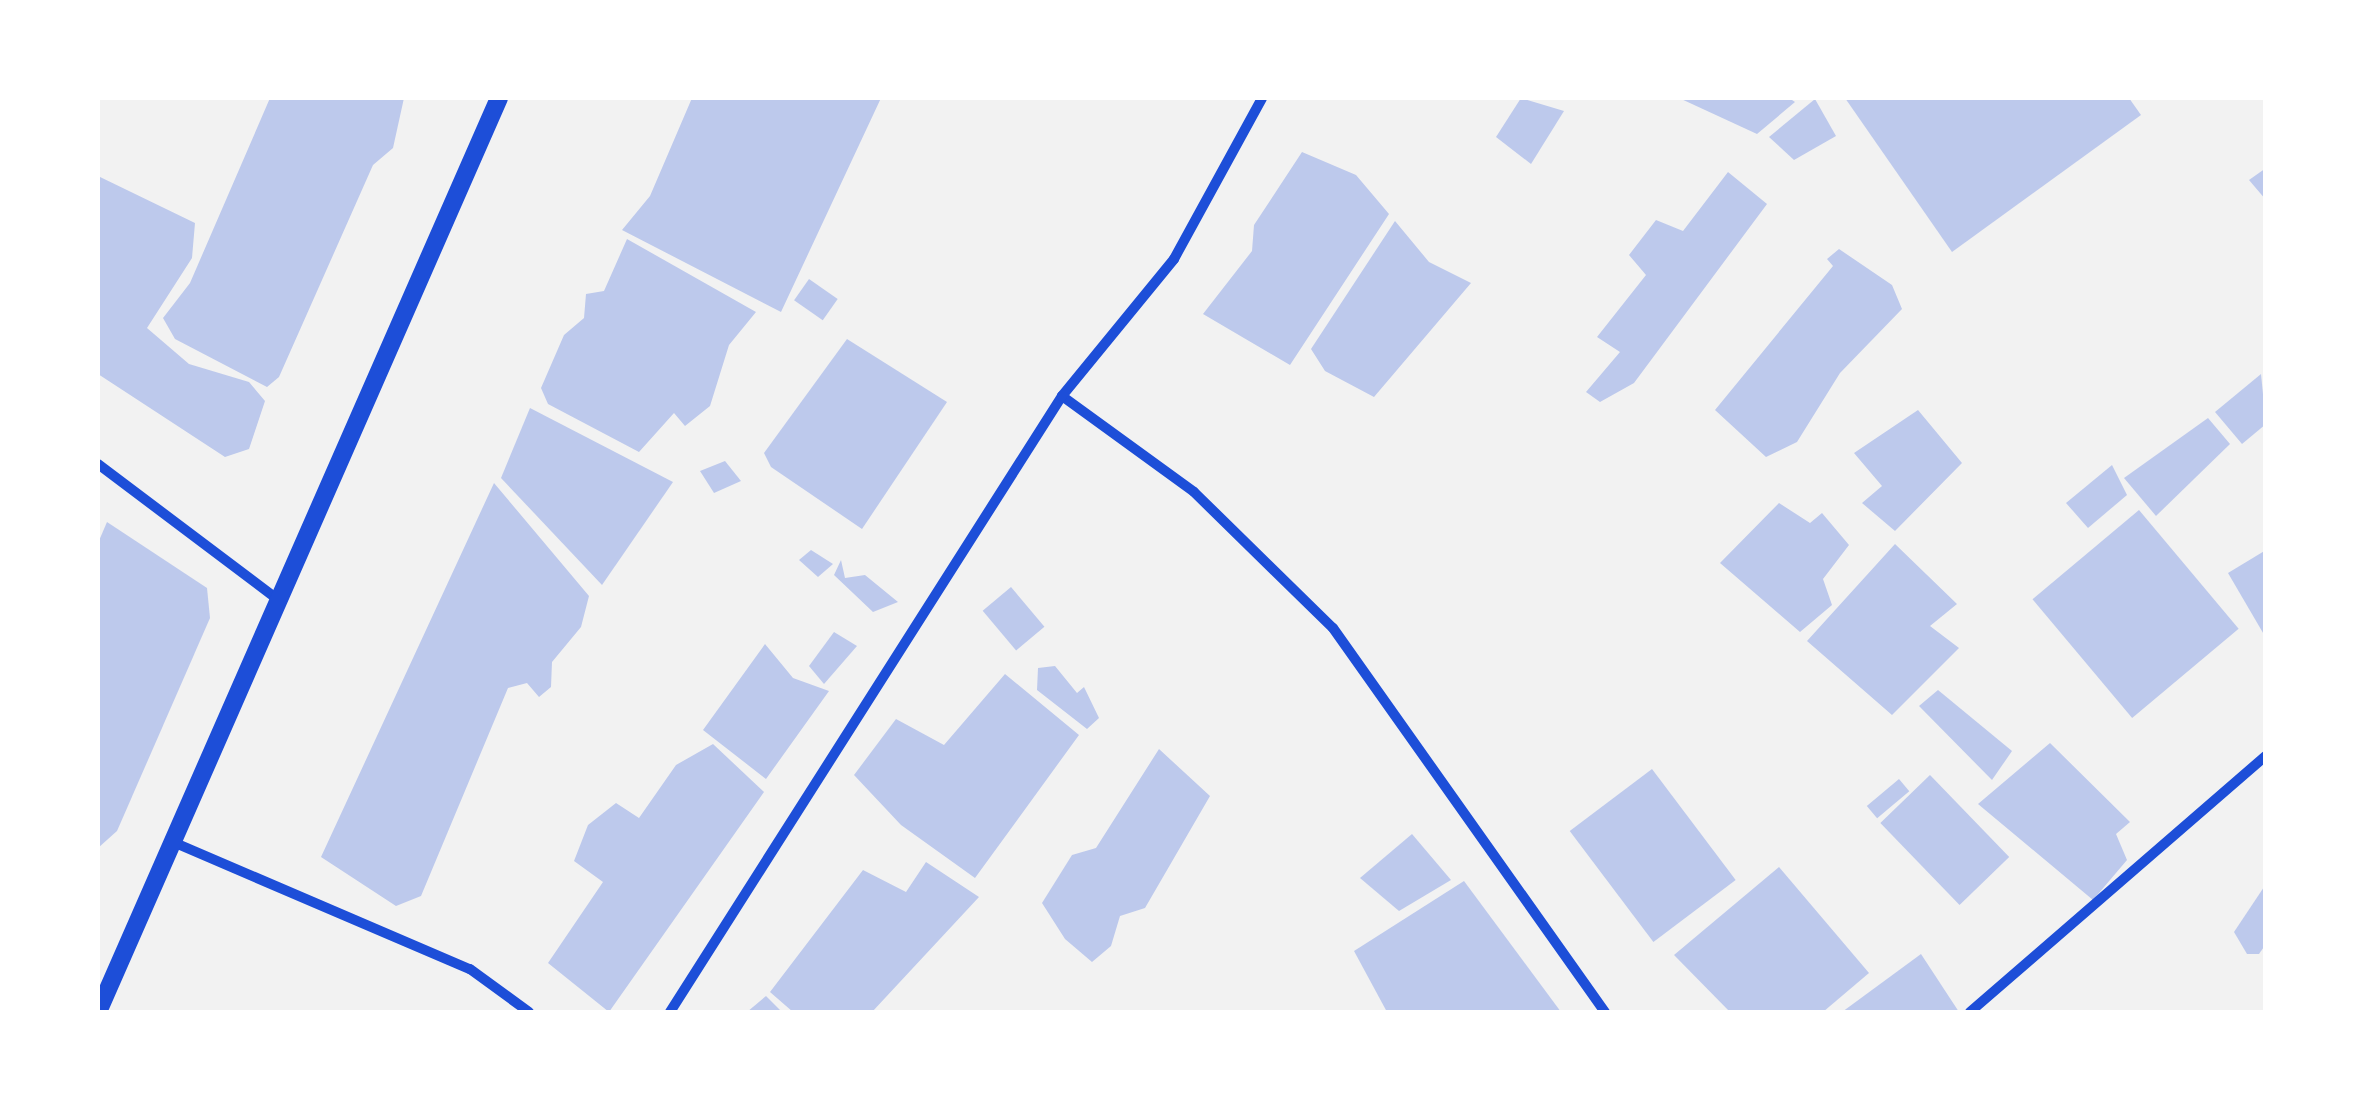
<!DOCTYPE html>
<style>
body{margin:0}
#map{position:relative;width:2363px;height:1110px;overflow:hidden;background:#f2f2f2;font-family:Cabin,sans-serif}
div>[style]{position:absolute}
.building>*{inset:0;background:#bdc9ec;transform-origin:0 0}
.minor>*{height:10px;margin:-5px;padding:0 5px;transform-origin:5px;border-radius:5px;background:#1d4ed8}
.tertiary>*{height:18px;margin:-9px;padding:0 9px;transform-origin:9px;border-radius:9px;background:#1d4ed8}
span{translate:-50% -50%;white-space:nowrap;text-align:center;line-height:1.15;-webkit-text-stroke:8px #fff;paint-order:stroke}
.frame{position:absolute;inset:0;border:100px solid #fff;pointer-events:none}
</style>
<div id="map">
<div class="building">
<i style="clip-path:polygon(270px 98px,404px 98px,393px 148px,373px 165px,279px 377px,267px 387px,175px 339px,163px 318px,190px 283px)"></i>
<i style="clip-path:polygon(692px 98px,881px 98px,781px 312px,622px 230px,650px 196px)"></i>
<i style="clip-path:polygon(1521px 98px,1564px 111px,1531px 164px,1496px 137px)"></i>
<i style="clip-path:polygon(1679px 98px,1789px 98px,1795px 102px,1757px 134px)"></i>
<i style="clip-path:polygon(1845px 98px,2129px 98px,2141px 115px,1952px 252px)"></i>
<i style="clip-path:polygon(1815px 99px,1836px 136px,1794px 160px,1769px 137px)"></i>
<i style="clip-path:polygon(1302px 152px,1356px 175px,1389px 214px,1290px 365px,1203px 314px,1252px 251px,1254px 225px)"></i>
<i style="clip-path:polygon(2266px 168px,2266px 200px,2249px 180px)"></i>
<i style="clip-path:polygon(1728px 172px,1767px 204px,1634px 383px,1600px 402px,1586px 392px,1620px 352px,1597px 337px,1646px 275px,1629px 255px,1656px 220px,1683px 231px)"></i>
<i style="clip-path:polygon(98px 176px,195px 223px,192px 258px,147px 328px,189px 364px,249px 382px,265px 401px,249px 449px,225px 457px,98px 374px)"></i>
<i style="clip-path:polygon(1395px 221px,1429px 262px,1471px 283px,1374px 397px,1325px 371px,1311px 349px)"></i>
<i style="clip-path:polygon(627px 239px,756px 312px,729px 345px,710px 406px,685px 426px,674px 413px,639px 452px,548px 404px,541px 388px,564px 335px,584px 318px,586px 294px,604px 291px)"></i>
<i style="clip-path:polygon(1839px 249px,1892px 285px,1902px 309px,1840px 373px,1797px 442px,1766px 457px,1715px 410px,1833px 266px,1827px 259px)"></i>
<i style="left:809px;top:279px;width:35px;height:26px;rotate:35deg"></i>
<i style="clip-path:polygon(847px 339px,947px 402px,862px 529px,771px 467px,764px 453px)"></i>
<i style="clip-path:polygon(2261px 374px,2266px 424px,2242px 444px,2215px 412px)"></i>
<i style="clip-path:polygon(530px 408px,673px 482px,602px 585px,501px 478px)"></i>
<i style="clip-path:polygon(1918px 410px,1962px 463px,1895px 531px,1862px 503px,1882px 486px,1854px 453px)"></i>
<i style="clip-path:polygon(2208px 418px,2230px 444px,2156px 516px,2124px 478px)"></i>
<i style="clip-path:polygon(725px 461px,741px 481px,714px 493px,700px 471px)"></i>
<i style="clip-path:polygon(2112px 465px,2127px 495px,2088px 528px,2066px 503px)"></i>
<i style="clip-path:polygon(494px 483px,589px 596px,581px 627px,552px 662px,551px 687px,539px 697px,527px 683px,508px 688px,421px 896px,396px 906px,321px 857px)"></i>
<i style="clip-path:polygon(1779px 503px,1810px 523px,1822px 513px,1849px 545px,1823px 579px,1832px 605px,1800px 632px,1720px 563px)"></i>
<i style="left:2139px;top:510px;width:155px;height:139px;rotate:50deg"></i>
<i style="clip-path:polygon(107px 522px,207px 588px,210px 618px,117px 831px,98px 848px,98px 543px)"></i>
<i style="clip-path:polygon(1895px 544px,1957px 604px,1930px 626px,1959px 648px,1892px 715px,1807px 641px)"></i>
<i style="clip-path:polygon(811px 550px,833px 564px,818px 577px,799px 560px)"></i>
<i style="clip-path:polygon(2266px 550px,2266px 638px,2228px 573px)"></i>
<i style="clip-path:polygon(841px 560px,845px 578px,865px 575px,898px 602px,873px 612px,834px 575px)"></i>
<i style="left:1011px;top:587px;width:52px;height:37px;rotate:50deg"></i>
<i style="clip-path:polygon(834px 632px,857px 646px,824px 684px,809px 666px)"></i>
<i style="clip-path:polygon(765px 644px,793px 678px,829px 691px,766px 779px,703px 730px)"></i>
<i style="clip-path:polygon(1055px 666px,1077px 693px,1084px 687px,1099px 718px,1087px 729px,1037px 690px,1038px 668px)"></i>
<i style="clip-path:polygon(1005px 674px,1079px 735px,975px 878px,901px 825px,854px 775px,896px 719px,944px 745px)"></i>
<i style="clip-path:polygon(1938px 690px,2012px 751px,1992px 780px,1919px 706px)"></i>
<i style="clip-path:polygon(2050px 743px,2130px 822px,2116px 834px,2127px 860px,2093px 900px,1978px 804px)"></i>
<i style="clip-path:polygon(713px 744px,764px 792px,609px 1012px,548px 963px,603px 882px,574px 861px,588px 825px,616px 803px,639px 818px,676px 765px)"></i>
<i style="clip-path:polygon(1159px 749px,1210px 796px,1145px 908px,1120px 916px,1111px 946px,1092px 962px,1065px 939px,1042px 903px,1072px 855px,1096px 848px)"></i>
<i style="left:1652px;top:769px;width:139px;height:103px;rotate:53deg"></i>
<i style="left:1930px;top:775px;width:114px;height:69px;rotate:46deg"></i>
<i style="left:1899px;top:779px;width:16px;height:42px;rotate:50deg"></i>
<i style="clip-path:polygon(1412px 834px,1451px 880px,1399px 911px,1360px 878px)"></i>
<i style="clip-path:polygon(926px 862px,979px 897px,872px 1012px,793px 1012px,770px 992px,863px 870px,906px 892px)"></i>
<i style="clip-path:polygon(1779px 867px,1869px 973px,1823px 1012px,1730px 1012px,1674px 955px)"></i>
<i style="clip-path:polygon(1464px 881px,1561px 1012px,1387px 1012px,1354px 951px)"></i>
<i style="clip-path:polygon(2266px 884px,2266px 944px,2259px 954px,2247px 954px,2234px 932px)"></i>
<i style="clip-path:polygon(1921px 954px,1959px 1012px,1842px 1012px)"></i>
<i style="clip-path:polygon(766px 996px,782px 1012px,747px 1012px)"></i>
</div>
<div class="minor">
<i style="left:1062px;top:396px;width:163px;rotate:36deg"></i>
<i style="left:1194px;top:492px;width:194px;rotate:44.4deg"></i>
<i style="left:1333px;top:628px;width:471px;rotate:54.7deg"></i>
<i style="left:98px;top:464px;width:223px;rotate:37deg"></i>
<i style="left:173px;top:842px;width:323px;rotate:23.2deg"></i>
<i style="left:470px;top:969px;width:73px;rotate:36.1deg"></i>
<i style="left:670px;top:1012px;width:730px;rotate:-57.53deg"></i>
<i style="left:1062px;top:396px;width:177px;rotate:-50.7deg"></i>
<i style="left:1174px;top:259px;width:183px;rotate:-61.3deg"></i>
<i style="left:1970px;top:1012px;width:391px;rotate:-40.9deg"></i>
</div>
<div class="tertiary">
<i style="left:98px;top:1012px;width:998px;rotate:-66.31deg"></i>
</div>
<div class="frame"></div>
</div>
